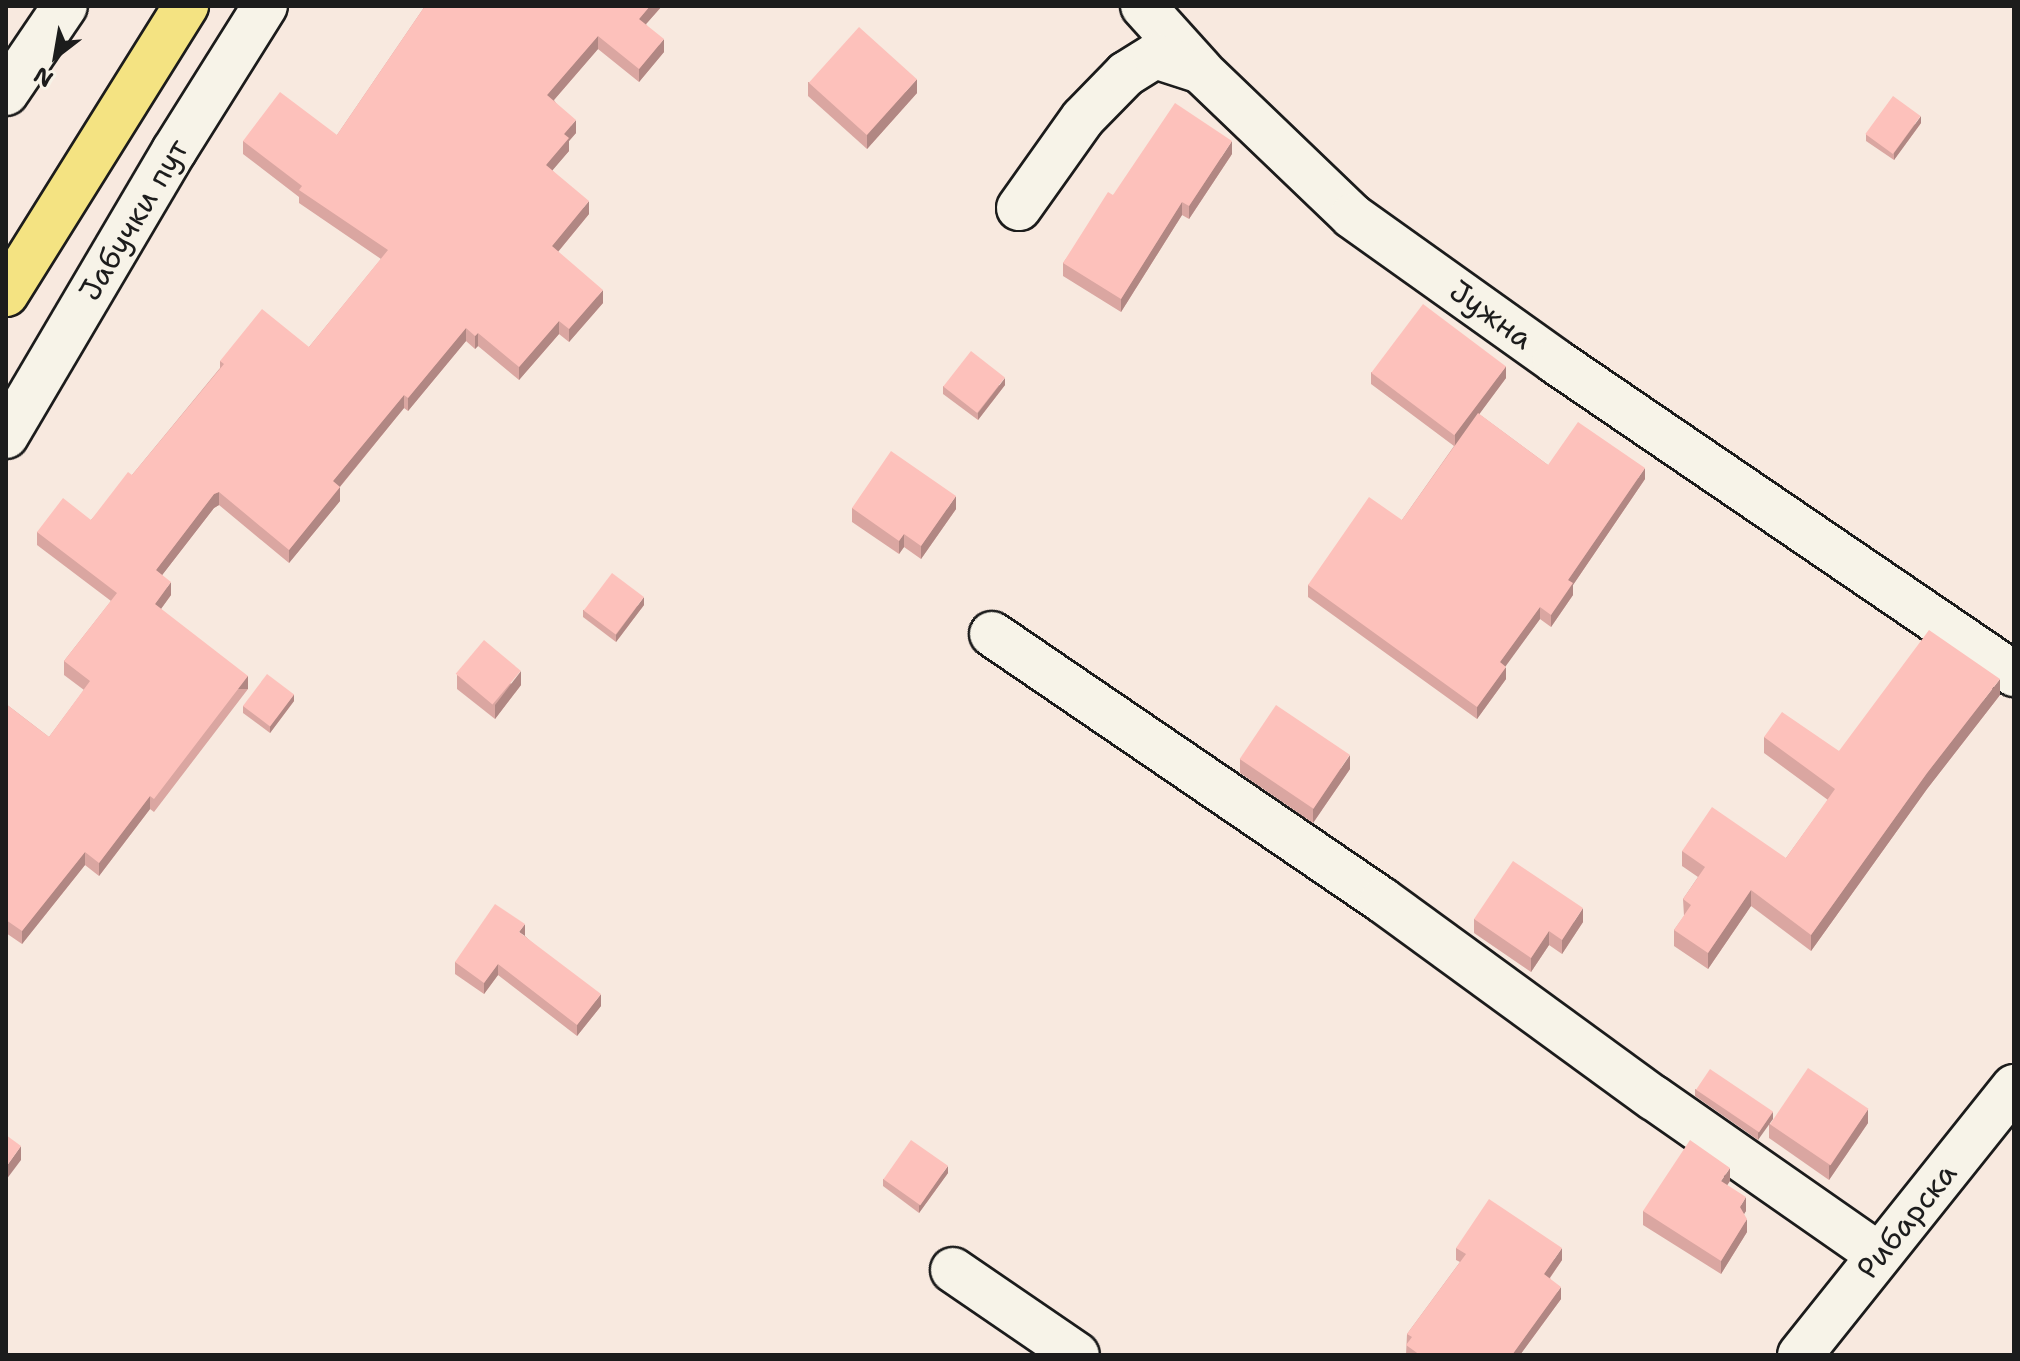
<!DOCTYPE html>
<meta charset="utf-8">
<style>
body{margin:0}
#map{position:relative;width:2020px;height:1361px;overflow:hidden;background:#f8e9df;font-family:"Shantell Sans",sans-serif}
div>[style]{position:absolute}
.roads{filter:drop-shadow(2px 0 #1c1c1c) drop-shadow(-2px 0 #1c1c1c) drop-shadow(0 2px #1c1c1c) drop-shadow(0 -2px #1c1c1c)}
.minor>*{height:44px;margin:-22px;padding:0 22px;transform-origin:22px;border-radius:22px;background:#f7f3e8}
.major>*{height:44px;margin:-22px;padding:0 22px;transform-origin:22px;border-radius:22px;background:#f4e382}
.wall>*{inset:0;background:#daa6a1}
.shaded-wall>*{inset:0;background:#b18783;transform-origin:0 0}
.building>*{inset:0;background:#fdc1bb;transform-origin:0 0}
span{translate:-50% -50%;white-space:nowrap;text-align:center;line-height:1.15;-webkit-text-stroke:6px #f7f3e8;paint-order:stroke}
.street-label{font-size:30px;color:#1c1c1c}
.frame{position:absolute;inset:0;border:8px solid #1c1c1c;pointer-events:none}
.north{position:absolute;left:16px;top:16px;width:80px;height:80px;-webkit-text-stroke:6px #f7f3e8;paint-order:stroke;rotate:211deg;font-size:22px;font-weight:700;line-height:32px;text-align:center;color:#1c1c1c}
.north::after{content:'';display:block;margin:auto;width:28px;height:36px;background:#1c1c1c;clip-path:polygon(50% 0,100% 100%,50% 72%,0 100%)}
</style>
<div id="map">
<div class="roads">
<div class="minor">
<i style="left:1143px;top:6px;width:85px;rotate:47.9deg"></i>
<i style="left:6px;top:93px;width:105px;rotate:-55.9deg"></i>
<i style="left:1019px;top:208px;width:110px;rotate:-54.6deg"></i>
<i style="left:1083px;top:118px;width:62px;rotate:-45.7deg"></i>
<i style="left:1126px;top:74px;width:34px;rotate:-32deg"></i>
<i style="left:1155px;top:56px;width:48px;rotate:18.1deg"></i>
<i style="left:1201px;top:71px;width:209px;rotate:43.8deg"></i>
<i style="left:1352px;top:216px;width:249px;rotate:35.5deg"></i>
<i style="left:1555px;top:361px;width:556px;rotate:34.29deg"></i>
<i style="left:6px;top:436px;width:331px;rotate:-59.5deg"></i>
<i style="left:174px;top:151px;width:171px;rotate:-57.9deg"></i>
<i style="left:992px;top:634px;width:472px;rotate:34.3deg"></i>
<i style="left:1382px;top:900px;width:336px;rotate:36.1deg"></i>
<i style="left:1654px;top:1098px;width:274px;rotate:34.9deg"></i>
<i style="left:953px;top:1270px;width:150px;rotate:34.4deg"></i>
<i style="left:1800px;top:1355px;width:343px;rotate:-51.4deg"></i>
</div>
<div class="major">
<i style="left:6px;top:294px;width:340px;rotate:-58deg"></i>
</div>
</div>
<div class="wall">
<i style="clip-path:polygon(425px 6px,662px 6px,646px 24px,664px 52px,639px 82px,598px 49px,554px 100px,576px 133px,569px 141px,569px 151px,552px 170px,589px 214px,558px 252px,603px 303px,569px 342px,559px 334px,519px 380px,478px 346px,475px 349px,466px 341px,408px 411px,404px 408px,340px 487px,340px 501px,289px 563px,219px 505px,214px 508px,162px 575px,171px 595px,161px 609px,248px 689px,154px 812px,150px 809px,99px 876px,85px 865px,22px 944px,6px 933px,6px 704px,49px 737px,84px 690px,64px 675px,64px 661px,111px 601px,37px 545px,37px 532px,91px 520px,132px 475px,220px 368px,220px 361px,309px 347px,381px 259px,299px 203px,299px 197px,243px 154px,243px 141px,337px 135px)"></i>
<i style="clip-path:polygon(808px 82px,917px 93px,867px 149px,808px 96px)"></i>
<i style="clip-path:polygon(1921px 123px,1894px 160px,1866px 141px,1866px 134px)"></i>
<i style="clip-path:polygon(1232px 154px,1189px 219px,1182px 215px,1121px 312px,1063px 276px,1063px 263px,1113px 195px)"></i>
<i style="clip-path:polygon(1371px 372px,1506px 378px,1479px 414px,1548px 465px,1645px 479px,1573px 585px,1573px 595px,1551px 627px,1540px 619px,1505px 666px,1506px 679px,1477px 719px,1308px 597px,1308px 585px,1402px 520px,1454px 446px,1371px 384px)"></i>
<i style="clip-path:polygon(1005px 385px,978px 420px,943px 394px,943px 386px)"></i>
<i style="clip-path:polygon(852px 508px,956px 509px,921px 559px,904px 547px,899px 554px,852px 522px)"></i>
<i style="clip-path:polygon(644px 605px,616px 642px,583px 617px,583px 610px)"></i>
<i style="clip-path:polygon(457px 675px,521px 685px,495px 719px,457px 689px)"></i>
<i style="clip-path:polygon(2000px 695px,1927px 789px,1811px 951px,1751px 906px,1708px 969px,1674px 946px,1674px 930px,1684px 916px,1683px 899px,1698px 877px,1682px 866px,1682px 851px,1786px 858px,1828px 800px,1764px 753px,1764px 737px,1839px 751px)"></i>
<i style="clip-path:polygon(294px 701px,270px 733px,243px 713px,243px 706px)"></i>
<i style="clip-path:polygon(1240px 759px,1350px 769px,1313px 823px,1240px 773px)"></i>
<i style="clip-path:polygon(1474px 919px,1583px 922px,1562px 954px,1549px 945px,1531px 972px,1474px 933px)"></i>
<i style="clip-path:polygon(525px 936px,601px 1006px,577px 1036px,498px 975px,484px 994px,455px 974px,455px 962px)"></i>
<i style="clip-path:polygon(1695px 1089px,1773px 1112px,1758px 1140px,1695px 1096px)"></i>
<i style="clip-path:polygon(1868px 1123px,1829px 1180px,1769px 1138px,1769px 1124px)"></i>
<i style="clip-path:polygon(948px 1173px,919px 1213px,883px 1186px,883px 1179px)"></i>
<i style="clip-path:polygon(1730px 1181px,1727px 1185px,1746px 1211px,1744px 1214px,1747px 1232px,1721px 1274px,1643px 1225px,1643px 1211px)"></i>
<i style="clip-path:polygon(1456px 1248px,1562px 1260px,1550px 1278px,1561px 1299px,1520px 1355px,1406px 1355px,1407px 1334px,1460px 1262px,1456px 1260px)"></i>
</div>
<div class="shaded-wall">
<i style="clip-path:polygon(650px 6px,662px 6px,639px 32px,639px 19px)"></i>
<i style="clip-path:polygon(598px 36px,598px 49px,547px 108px,547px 95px)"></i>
<i style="clip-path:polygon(664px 39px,664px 52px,639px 82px,639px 69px)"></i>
<i style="clip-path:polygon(917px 79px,917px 93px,867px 149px,867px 135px)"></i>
<i style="clip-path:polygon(1921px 116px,1921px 123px,1894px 160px,1894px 153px)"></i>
<i style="clip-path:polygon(576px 120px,576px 133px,569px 141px,569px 151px,546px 178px,546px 165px,564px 134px)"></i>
<i style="clip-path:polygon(1232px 141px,1232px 154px,1189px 219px,1189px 206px)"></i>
<i style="clip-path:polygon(589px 201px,589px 214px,552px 259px,552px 246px)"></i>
<i style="clip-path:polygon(1182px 202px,1182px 215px,1121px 312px,1121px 299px)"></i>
<i style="clip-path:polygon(603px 290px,603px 303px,569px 342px,569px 329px)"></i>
<i style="clip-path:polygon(559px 321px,559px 334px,519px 380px,519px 367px)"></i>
<i style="clip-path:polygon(466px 328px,466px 341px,408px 411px,408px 398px)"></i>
<i style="clip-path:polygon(478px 333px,478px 346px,475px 349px,475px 336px)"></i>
<i style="clip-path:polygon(1506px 366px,1506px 378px,1455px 447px,1455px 434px)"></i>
<i style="clip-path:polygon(1005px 378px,1005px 385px,978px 420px,978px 413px)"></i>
<i style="clip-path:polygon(404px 395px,404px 408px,333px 495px,333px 481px)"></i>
<i style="clip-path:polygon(1645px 468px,1645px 479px,1573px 585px,1573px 595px,1551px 627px,1551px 615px,1568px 580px)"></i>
<i style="clip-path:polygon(340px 487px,340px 501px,289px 563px,289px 550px)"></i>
<i style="clip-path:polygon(219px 492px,219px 505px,214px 508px,156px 583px,156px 570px,214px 494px)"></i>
<i style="clip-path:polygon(956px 496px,956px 509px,921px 559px,921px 546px)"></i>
<i style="clip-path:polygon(904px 534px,904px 547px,899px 554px,899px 541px)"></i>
<i style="clip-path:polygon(171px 582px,171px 595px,155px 617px,155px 604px)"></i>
<i style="clip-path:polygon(644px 597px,644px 605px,616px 642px,616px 635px)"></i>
<i style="clip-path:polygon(1540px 607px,1540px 619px,1500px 674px,1500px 662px)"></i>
<i style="clip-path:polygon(1506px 667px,1506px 679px,1477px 719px,1477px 707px)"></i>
<i style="clip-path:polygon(521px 671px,521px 685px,495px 719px,495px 705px)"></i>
<i style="left:248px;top:676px;width:13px;height:155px;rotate:90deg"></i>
<i style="clip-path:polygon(2000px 679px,2000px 695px,1927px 789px,1811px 951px,1811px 935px,1927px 773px)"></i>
<i style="clip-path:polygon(294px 694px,294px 701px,270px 733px,270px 726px)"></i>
<i style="clip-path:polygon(1350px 755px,1350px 769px,1313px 823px,1313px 809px)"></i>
<i style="clip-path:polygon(150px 796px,150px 809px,99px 876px,99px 863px)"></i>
<i style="clip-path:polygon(85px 852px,85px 865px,22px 944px,22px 931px)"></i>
<i style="clip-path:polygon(1751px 890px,1751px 906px,1708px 969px,1708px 953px)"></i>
<i style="clip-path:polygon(1583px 908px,1583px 922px,1562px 954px,1562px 940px)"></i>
<i style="clip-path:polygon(525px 924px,525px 936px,519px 932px)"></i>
<i style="clip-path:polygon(1549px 931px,1549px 945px,1531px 972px,1531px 958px)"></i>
<i style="clip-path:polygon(498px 964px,498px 975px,484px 994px,484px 983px)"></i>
<i style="clip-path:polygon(601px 994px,601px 1006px,577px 1036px,577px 1025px)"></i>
<i style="clip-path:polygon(1868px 1109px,1868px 1123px,1829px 1180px,1829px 1166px)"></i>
<i style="clip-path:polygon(1773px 1112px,1773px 1119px,1758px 1140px,1758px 1133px)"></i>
<i style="clip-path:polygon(21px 1146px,21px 1160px,6px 1180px,6px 1167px)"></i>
<i style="clip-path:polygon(948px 1166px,948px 1173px,919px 1213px,919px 1206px)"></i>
<i style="clip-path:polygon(1730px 1168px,1730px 1181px,1721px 1194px,1721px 1181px)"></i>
<i style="clip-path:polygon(1746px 1197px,1746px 1211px,1740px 1220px,1740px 1207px)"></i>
<i style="clip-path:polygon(1747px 1219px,1747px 1232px,1721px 1274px,1721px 1261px)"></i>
<i style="clip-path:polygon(1562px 1248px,1562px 1260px,1544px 1286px,1544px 1274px)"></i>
<i style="clip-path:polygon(1561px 1287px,1561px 1299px,1520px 1355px,1512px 1355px)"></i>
</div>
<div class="building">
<i style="clip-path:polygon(425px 6px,650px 6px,639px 19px,664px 39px,639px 69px,598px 36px,547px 95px,576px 120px,564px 134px,569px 138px,546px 165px,589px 201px,552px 246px,603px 290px,569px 329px,559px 321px,519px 367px,478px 333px,475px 336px,466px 328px,408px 398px,404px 395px,333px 481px,340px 487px,289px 550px,219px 492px,214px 494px,156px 570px,171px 582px,155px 604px,248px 676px,154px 799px,150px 796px,99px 863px,85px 852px,22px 931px,6px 920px,6px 704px,49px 737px,90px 681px,64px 661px,117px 593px,37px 532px,63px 498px,91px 520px,128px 472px,132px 475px,224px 364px,220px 361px,262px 309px,309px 347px,388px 250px,299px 190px,302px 186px,243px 141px,280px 92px,337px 135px)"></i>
<i style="left:859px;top:27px;width:78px;height:75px;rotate:42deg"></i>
<i style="left:1893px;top:96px;width:34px;height:47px;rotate:36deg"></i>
<i style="clip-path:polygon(1175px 103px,1232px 141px,1189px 206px,1182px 202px,1121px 299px,1063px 263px,1108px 192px,1113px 195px)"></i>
<i style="left:1423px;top:304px;width:104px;height:86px;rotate:37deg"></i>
<i style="left:971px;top:351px;width:43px;height:45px;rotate:38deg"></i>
<i style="clip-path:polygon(1478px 413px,1548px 465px,1578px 422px,1645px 468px,1568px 580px,1573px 583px,1551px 615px,1540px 607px,1500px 662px,1506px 667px,1477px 707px,1308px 585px,1369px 497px,1402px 520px)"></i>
<i style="clip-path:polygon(891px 451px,956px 496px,921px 546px,904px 534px,899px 541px,852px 508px)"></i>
<i style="left:612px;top:573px;width:40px;height:47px;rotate:37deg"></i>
<i style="clip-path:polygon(1929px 630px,2000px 679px,1927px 773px,1811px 935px,1751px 890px,1708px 953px,1674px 930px,1691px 905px,1683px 899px,1705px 867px,1682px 851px,1712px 807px,1786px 858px,1835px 789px,1764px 737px,1782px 712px,1839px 751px)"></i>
<i style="left:484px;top:640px;width:48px;height:44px;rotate:40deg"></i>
<i style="left:267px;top:674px;width:34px;height:40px;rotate:37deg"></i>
<i style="left:1276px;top:705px;width:89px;height:65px;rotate:34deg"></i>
<i style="clip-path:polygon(1513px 861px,1583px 908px,1562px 940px,1549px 931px,1531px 958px,1474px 919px)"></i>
<i style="clip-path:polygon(495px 904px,525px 924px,519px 932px,601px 994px,577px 1025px,498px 964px,484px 983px,455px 962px)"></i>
<i style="left:1808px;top:1068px;width:73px;height:68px;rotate:34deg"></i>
<i style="left:1710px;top:1069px;width:76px;height:25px;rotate:34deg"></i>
<i style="clip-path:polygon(6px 1135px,21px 1146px,6px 1167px)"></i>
<i style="left:911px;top:1140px;width:45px;height:48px;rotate:35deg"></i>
<i style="clip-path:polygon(1690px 1140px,1730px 1168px,1721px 1181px,1746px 1197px,1740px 1207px,1747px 1219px,1721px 1261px,1643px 1211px)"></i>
<i style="clip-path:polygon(1489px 1199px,1562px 1248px,1544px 1274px,1561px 1287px,1512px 1355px,1420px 1355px,1406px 1345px,1412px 1337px,1407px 1334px,1466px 1254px,1456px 1248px)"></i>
</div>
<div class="street-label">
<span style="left:134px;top:220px;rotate:-59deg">Јабучки пут</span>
<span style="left:1491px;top:315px;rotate:36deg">Јужна</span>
<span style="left:1907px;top:1221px;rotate:-51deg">Рибарска</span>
</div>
<div class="frame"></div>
<div class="north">N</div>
</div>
